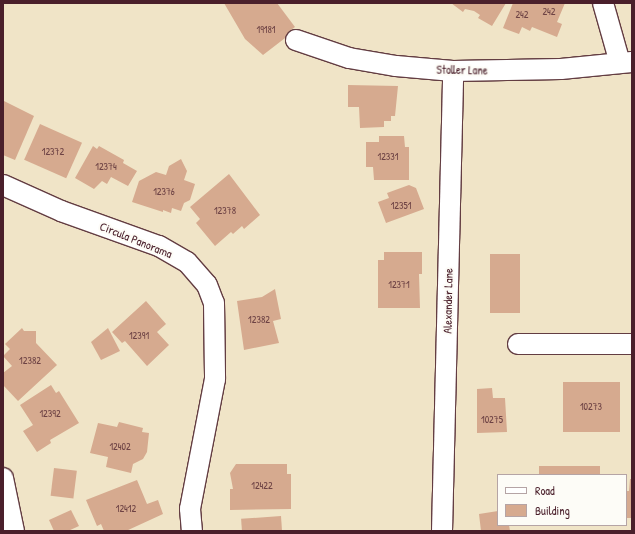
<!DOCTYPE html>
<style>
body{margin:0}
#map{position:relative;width:635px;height:534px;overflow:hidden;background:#f0e4c7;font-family:"Patrick Hand",sans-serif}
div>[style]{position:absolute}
.building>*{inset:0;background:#d6aa8f;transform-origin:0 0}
.roads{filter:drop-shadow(1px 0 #633d42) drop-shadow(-1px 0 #633d42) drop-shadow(0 1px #633d42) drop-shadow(0 -1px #633d42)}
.minor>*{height:20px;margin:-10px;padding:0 10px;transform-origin:10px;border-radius:10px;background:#fff}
span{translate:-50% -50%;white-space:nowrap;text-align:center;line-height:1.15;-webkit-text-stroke:4px #fdfcf7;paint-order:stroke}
.number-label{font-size:10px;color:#6d4244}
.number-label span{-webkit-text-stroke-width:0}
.street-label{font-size:12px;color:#4a1f2b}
.frame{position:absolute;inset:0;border:4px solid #4a1f2b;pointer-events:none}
.legend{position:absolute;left:497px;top:474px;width:130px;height:52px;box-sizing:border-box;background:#fdfcf7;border:1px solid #b5a4a5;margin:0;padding:5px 7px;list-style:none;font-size:12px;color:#4a1f2b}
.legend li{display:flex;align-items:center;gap:8px;height:20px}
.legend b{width:20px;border:1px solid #b5a4a5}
</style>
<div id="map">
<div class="building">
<i style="clip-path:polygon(224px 3px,277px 3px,295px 27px,288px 32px,289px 35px,263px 55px,245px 39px)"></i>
<i style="clip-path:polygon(451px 3px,506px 3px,492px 26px,478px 18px,480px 15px,474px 11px,465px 9px,463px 12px)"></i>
<i style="clip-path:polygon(513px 3px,565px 3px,557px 22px,562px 24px,557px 37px,532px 27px,530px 31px,522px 27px,519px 34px,503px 28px)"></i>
<i style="clip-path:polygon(348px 85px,398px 86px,395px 116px,391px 116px,391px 121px,384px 121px,384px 127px,360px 128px,359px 107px,348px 107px)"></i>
<i style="clip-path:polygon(4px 101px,34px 116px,15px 160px,3px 155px)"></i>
<i style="left:40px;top:124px;width:46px;height:39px;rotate:24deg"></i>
<i style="clip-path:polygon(379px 136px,404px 136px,405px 147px,409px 147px,409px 180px,374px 180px,373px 167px,366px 167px,366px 142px,379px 142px)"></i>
<i style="clip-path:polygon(93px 146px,97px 149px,99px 146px,124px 160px,123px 163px,137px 171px,128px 186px,111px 177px,107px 184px,102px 181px,94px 189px,75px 178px)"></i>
<i style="clip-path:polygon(181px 159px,187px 171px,184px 180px,195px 184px,190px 200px,184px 203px,181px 211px,172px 208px,171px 213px,163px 210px,163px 212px,132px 202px,139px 181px,156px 172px,166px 175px,169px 166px)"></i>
<i style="clip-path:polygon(229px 174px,260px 215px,244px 229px,242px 226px,233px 234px,231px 232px,215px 246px,196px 223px,200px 219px,190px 207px)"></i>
<i style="clip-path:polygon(409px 185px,416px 188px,424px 209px,386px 223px,378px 202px,389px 198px,387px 193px)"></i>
<i style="clip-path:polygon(384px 252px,422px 252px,422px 274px,419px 274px,420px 308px,378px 308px,378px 260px,384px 260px)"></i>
<i style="left:490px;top:254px;width:30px;height:59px"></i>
<i style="clip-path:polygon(275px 289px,281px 319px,273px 321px,279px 343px,244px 350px,237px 301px,262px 297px)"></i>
<i style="clip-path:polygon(146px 301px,166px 324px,157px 332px,169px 345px,147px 366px,125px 341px,122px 343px,112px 332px)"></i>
<i style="clip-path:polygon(22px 328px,24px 331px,36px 331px,36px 343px,57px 365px,18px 401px,3px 385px,3px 373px,12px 366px,3px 356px,10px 349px,5px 344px)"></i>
<i style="clip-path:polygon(108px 328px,120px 351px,101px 360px,91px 342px)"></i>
<i style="left:563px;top:382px;width:57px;height:50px"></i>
<i style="clip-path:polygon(51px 385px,56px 393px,59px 391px,79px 423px,50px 440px,51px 443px,37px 452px,23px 431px,33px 425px,20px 405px)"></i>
<i style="clip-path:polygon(492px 388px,493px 398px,505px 398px,507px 432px,477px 433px,477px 389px)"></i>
<i style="clip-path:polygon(119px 422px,143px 428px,142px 432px,149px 433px,147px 452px,143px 459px,133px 464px,131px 473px,106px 467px,108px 457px,90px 453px,98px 423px,117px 427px)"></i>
<i style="clip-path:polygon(236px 464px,287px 464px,287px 474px,291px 474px,291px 509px,230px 510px,230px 489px,233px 489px,230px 473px)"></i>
<i style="left:539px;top:466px;width:61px;height:9px"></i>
<i style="left:54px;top:468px;width:23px;height:28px;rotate:7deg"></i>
<i style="clip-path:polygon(630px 479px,632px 479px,632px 518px,626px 518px,626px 491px,629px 491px)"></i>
<i style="clip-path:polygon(137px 480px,147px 504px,158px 500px,163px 514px,126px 531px,104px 531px,101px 524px,97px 526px,86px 500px)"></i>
<i style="clip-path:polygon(71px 510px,79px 526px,68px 531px,54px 531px,49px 520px)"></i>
<i style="clip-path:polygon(498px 511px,498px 525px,509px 525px,510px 531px,481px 531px,479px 514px)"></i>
<i style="left:281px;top:516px;width:15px;height:40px;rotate:86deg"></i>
</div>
<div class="roads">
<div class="minor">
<i style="left:603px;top:3px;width:62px;rotate:74.2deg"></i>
<i style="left:296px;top:40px;width:56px;rotate:18.8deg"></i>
<i style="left:349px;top:58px;width:48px;rotate:9.7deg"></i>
<i style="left:396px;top:66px;width:57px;rotate:5deg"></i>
<i style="left:453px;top:71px;width:108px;rotate:-1.1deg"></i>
<i style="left:561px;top:69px;width:71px;rotate:-5.6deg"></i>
<i style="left:3px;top:185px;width:64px;rotate:24.1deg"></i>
<i style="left:61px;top:211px;width:104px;rotate:19.7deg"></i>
<i style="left:159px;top:246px;width:32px;rotate:30deg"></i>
<i style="left:187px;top:262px;width:30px;rotate:49deg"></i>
<i style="left:207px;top:285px;width:19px;rotate:69deg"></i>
<i style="left:214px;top:303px;width:76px;rotate:89.2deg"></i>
<i style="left:215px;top:379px;width:132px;rotate:100.9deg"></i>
<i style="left:190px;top:509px;width:22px;rotate:85deg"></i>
<i style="left:518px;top:344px;width:114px"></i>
<i style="left:3px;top:478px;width:54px;rotate:78.3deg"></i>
<i style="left:442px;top:531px;width:460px;rotate:-88.6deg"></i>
</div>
</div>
<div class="number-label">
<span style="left:549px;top:12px">242</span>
<span style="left:522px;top:15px">242</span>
<span style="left:266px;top:30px">19181</span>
<span style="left:53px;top:152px">12372</span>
<span style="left:388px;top:157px">12331</span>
<span style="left:106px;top:167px">12374</span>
<span style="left:164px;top:192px">12376</span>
<span style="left:401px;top:206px">12351</span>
<span style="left:225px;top:211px">12378</span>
<span style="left:399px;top:285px">12371</span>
<span style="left:259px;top:320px">12382</span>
<span style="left:139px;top:336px">12391</span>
<span style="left:30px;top:361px">12382</span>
<span style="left:591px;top:407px">10273</span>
<span style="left:50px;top:414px">12392</span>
<span style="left:492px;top:420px">10275</span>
<span style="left:120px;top:447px">12402</span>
<span style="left:262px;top:486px">12422</span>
<span style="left:126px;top:509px">12412</span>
</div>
<div class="street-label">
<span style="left:462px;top:70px;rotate:1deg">Stoller Lane</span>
<span style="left:136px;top:240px;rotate:22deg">Circula Panorama</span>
<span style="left:448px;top:301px;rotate:-89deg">Alexander Lane</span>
</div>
<div class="frame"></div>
<ul class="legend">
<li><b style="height:5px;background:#fff"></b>Road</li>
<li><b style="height:11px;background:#d6aa8f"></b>Building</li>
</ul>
</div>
